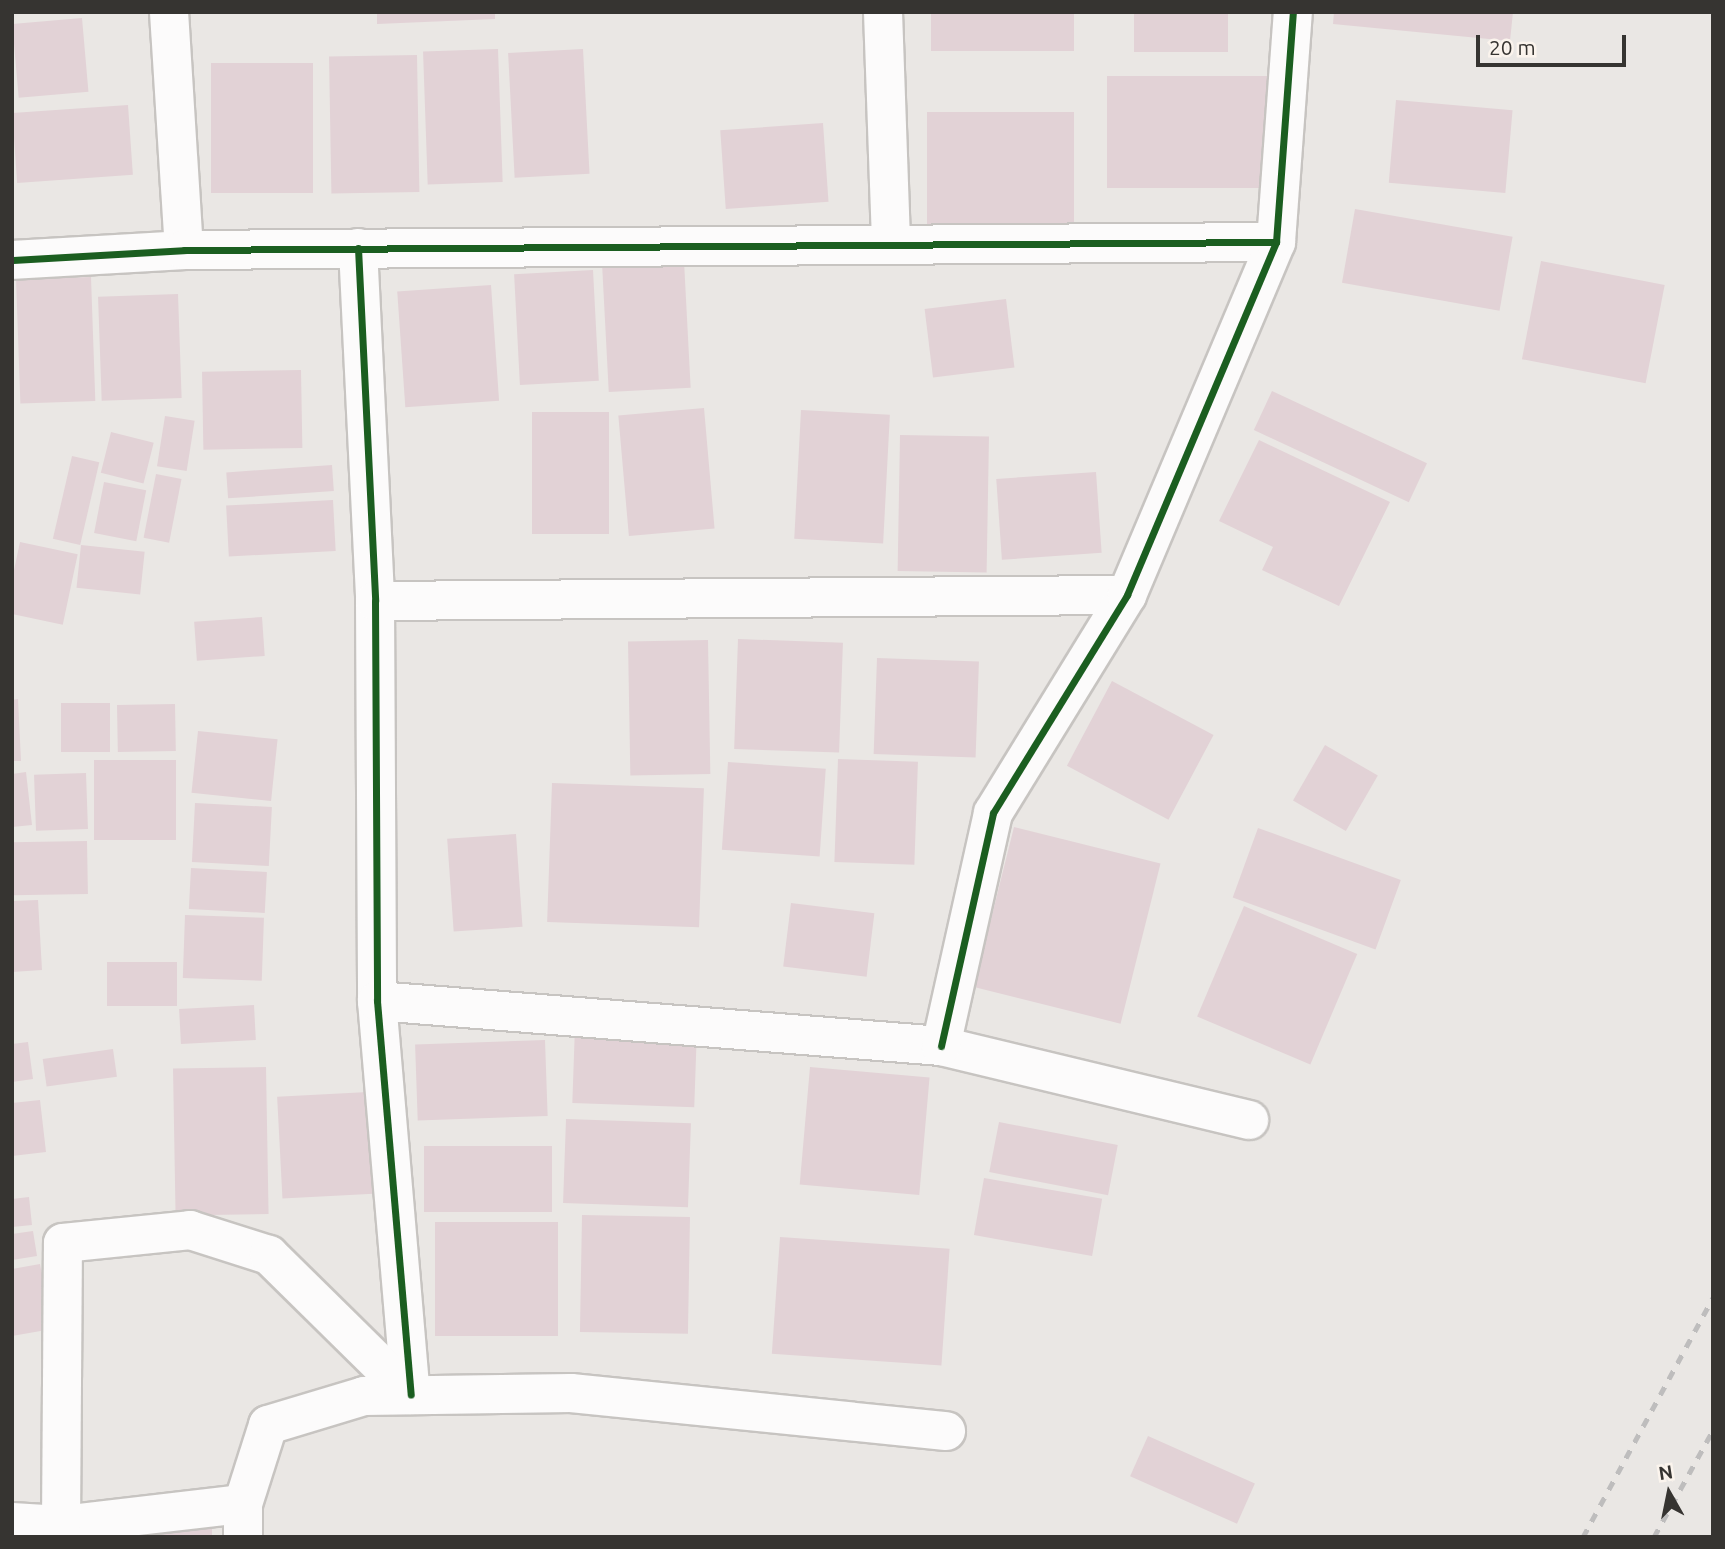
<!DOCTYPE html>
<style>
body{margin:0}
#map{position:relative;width:1725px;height:1549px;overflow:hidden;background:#eae7e4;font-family:Ubuntu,sans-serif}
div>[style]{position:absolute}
.building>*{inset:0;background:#e2d2d6;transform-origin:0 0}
.roads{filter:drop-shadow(2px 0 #c7c4c1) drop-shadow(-2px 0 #c7c4c1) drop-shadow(0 2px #c7c4c1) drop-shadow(0 -2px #c7c4c1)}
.street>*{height:38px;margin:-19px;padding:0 19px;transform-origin:19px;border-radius:19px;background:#fcfbfb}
.rail>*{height:5px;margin-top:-2.5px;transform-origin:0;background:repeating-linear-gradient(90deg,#bebdbd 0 9px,transparent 0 18px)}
.cycleway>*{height:7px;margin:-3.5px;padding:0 3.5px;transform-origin:3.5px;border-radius:3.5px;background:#1b5e20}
span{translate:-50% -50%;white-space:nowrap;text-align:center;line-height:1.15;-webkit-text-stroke:6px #fbf4ed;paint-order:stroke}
.frame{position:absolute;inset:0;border:14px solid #363431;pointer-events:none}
.north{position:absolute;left:1634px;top:1458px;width:70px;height:70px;-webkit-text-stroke:5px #fbf4ed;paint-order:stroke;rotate:351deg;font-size:19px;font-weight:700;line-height:28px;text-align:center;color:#363431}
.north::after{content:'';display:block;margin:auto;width:24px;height:32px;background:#363431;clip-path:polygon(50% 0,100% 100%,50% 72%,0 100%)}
.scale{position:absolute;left:1476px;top:35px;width:150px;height:32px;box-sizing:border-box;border:4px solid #363431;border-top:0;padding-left:9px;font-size:21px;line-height:24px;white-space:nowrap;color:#363431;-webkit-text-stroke:5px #fbf4ed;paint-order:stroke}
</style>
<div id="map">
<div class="building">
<i style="clip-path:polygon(377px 12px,495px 12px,495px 19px,377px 24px)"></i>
<i style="left:931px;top:12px;width:143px;height:39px"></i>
<i style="left:1134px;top:12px;width:94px;height:40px"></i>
<i style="clip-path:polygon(1334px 12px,1513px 12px,1510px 41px,1333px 24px)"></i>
<i style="left:82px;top:18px;width:74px;height:70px;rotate:85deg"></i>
<i style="left:498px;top:49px;width:133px;height:75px;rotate:88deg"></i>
<i style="left:583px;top:49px;width:125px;height:75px;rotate:87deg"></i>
<i style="left:417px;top:55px;width:137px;height:88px;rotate:89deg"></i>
<i style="left:313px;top:63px;width:130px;height:102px;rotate:90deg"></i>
<i style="left:1107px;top:76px;width:164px;height:112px"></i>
<i style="left:1396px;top:100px;width:117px;height:83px;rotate:5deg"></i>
<i style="left:128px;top:105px;width:70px;height:116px;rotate:86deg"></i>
<i style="left:927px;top:112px;width:147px;height:112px"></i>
<i style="left:823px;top:123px;width:79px;height:103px;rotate:86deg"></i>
<i style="left:1355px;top:209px;width:160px;height:75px;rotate:10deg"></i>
<i style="left:684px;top:261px;width:127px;height:82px;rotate:87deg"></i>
<i style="left:1541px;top:261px;width:126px;height:100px;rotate:11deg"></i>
<i style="left:593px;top:270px;width:111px;height:79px;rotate:87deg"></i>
<i style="left:91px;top:277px;width:124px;height:75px;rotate:88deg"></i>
<i style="left:491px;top:285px;width:116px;height:94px;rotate:86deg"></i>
<i style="left:178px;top:294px;width:104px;height:80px;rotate:88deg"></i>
<i style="left:1006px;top:299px;width:69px;height:82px;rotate:83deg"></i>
<i style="left:301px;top:370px;width:78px;height:99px;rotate:89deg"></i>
<i style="left:1272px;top:391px;width:171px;height:43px;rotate:25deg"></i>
<i style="left:704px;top:408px;width:121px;height:86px;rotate:85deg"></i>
<i style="left:801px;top:410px;width:89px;height:129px;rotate:3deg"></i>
<i style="left:609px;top:412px;width:122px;height:77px;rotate:90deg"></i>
<i style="left:165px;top:416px;width:30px;height:51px;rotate:9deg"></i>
<i style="left:111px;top:432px;width:44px;height:42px;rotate:14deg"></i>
<i style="left:900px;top:435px;width:89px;height:136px;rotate:1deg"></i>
<i style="clip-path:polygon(1259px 440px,1390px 502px,1339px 606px,1262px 570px,1273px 547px,1219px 521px)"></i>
<i style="left:72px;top:456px;width:28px;height:85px;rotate:13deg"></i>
<i style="left:332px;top:465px;width:26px;height:106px;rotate:86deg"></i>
<i style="left:1096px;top:472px;width:81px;height:100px;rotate:86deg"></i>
<i style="left:156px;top:474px;width:26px;height:65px;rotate:11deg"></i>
<i style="left:104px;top:482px;width:43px;height:52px;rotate:11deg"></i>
<i style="left:333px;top:500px;width:51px;height:107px;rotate:87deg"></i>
<i style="left:20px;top:542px;width:59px;height:72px;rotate:12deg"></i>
<i style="left:81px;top:545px;width:64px;height:43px;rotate:6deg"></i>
<i style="left:262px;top:617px;width:39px;height:68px;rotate:86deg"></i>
<i style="left:738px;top:639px;width:105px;height:110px;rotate:2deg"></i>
<i style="left:708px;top:640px;width:134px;height:80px;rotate:89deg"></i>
<i style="left:877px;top:658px;width:102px;height:96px;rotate:2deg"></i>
<i style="left:1112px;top:681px;width:115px;height:96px;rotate:28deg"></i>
<i style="clip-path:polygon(18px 699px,21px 761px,12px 761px,12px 700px)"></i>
<i style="left:61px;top:703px;width:49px;height:49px"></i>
<i style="left:175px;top:704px;width:47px;height:58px;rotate:89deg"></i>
<i style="left:198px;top:731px;width:80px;height:62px;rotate:6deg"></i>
<i style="left:1325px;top:745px;width:61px;height:64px;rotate:30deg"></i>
<i style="left:838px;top:759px;width:80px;height:103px;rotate:2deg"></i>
<i style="left:94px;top:760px;width:82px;height:80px"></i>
<i style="left:728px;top:762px;width:98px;height:88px;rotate:4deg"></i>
<i style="clip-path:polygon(26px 772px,32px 825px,12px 827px,12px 774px)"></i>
<i style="left:86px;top:773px;width:56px;height:52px;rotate:88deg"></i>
<i style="left:552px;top:783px;width:152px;height:139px;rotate:2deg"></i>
<i style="left:195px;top:803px;width:77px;height:59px;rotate:3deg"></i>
<i style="left:1014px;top:827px;width:151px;height:165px;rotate:14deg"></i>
<i style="left:1258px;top:828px;width:152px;height:74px;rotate:20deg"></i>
<i style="left:516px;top:834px;width:93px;height:69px;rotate:86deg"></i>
<i style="left:87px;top:841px;width:53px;height:75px;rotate:89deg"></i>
<i style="left:191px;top:868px;width:76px;height:41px;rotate:3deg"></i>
<i style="clip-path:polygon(38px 900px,42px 970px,12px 972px,12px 901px)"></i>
<i style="left:791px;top:903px;width:84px;height:64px;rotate:7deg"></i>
<i style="left:1244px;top:906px;width:123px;height:120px;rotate:23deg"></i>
<i style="left:185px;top:915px;width:79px;height:63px;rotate:2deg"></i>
<i style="left:177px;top:962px;width:44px;height:70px;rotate:90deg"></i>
<i style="left:254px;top:1005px;width:35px;height:75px;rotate:87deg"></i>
<i style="left:575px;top:1026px;width:122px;height:77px;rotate:2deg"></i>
<i style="left:545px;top:1040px;width:76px;height:130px;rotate:88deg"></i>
<i style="clip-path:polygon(28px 1042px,33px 1079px,12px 1082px,12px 1044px)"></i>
<i style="left:113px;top:1049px;width:28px;height:71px;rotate:82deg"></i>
<i style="left:266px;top:1067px;width:147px;height:93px;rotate:89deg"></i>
<i style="left:810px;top:1067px;width:120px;height:118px;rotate:5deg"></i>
<i style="left:368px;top:1092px;width:102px;height:91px;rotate:87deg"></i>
<i style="clip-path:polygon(40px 1100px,46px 1152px,12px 1156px,12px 1103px)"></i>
<i style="left:566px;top:1119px;width:125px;height:84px;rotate:2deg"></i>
<i style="left:999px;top:1122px;width:121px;height:51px;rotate:11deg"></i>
<i style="left:424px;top:1146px;width:128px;height:66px"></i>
<i style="left:984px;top:1178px;width:120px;height:58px;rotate:10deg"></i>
<i style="clip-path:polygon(29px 1197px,32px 1225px,12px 1227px,12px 1199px)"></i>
<i style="left:582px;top:1215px;width:108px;height:117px;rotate:1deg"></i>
<i style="left:435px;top:1222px;width:123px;height:114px"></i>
<i style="clip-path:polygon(33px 1231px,37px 1256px,12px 1260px,12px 1234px)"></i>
<i style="left:780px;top:1237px;width:170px;height:117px;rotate:4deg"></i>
<i style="clip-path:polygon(40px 1264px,52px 1329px,12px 1336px,12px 1269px)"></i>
<i style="left:1148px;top:1436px;width:117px;height:44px;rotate:24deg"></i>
<i style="clip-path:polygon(212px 1524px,212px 1537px,103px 1537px)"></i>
</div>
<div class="roads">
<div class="street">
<i style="left:169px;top:12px;width:238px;rotate:86.4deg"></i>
<i style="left:883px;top:12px;width:232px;rotate:88deg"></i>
<i style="left:358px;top:248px;width:353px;rotate:87.2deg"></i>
<i style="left:375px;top:601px;width:400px;rotate:89.7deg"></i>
<i style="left:377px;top:1001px;width:395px;rotate:85.1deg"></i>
<i style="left:12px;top:260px;width:172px;rotate:-3.3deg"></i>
<i style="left:184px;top:250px;width:1092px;rotate:-0.42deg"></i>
<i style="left:375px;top:601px;width:752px;rotate:-0.46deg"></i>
<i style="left:377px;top:1001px;width:566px;rotate:4.56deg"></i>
<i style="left:941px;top:1046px;width:317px;rotate:13.5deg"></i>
<i style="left:941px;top:1046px;width:239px;rotate:-77.4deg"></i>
<i style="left:993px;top:813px;width:256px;rotate:-58.4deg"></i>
<i style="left:1127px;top:595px;width:383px;rotate:-67.1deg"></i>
<i style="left:1276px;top:242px;width:231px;rotate:-85.8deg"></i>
<i style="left:12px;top:1522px;width:49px;rotate:3.5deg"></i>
<i style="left:61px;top:1525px;width:183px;rotate:-6.6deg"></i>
<i style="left:61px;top:1525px;width:282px;rotate:-89.6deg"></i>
<i style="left:63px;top:1243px;width:128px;rotate:-5.8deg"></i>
<i style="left:190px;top:1230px;width:83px;rotate:17.6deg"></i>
<i style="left:269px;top:1255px;width:199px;rotate:44.6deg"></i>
<i style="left:243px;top:1537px;width:33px;rotate:-90deg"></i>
<i style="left:243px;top:1504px;width:83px;rotate:-72.4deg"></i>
<i style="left:268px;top:1425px;width:100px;rotate:-16.8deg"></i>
<i style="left:364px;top:1396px;width:207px;rotate:-0.8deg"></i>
<i style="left:571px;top:1393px;width:377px;rotate:5.8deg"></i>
</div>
</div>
<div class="rail">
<i style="left:1583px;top:1537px;width:272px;rotate:-61.5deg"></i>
<i style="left:1654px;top:1537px;width:122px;rotate:-61.1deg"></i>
</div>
<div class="cycleway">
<i style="left:358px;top:248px;width:353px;rotate:87.2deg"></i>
<i style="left:375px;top:601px;width:400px;rotate:89.7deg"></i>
<i style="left:377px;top:1001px;width:395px;rotate:85.1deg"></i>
<i style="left:12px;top:260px;width:172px;rotate:-3.3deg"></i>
<i style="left:184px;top:250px;width:1092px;rotate:-0.42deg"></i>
<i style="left:941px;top:1046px;width:239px;rotate:-77.4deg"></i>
<i style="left:993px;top:813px;width:256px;rotate:-58.4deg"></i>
<i style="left:1127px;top:595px;width:383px;rotate:-67.1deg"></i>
<i style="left:1276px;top:242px;width:231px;rotate:-85.8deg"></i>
</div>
<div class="frame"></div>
<div class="north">N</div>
<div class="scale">20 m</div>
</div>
